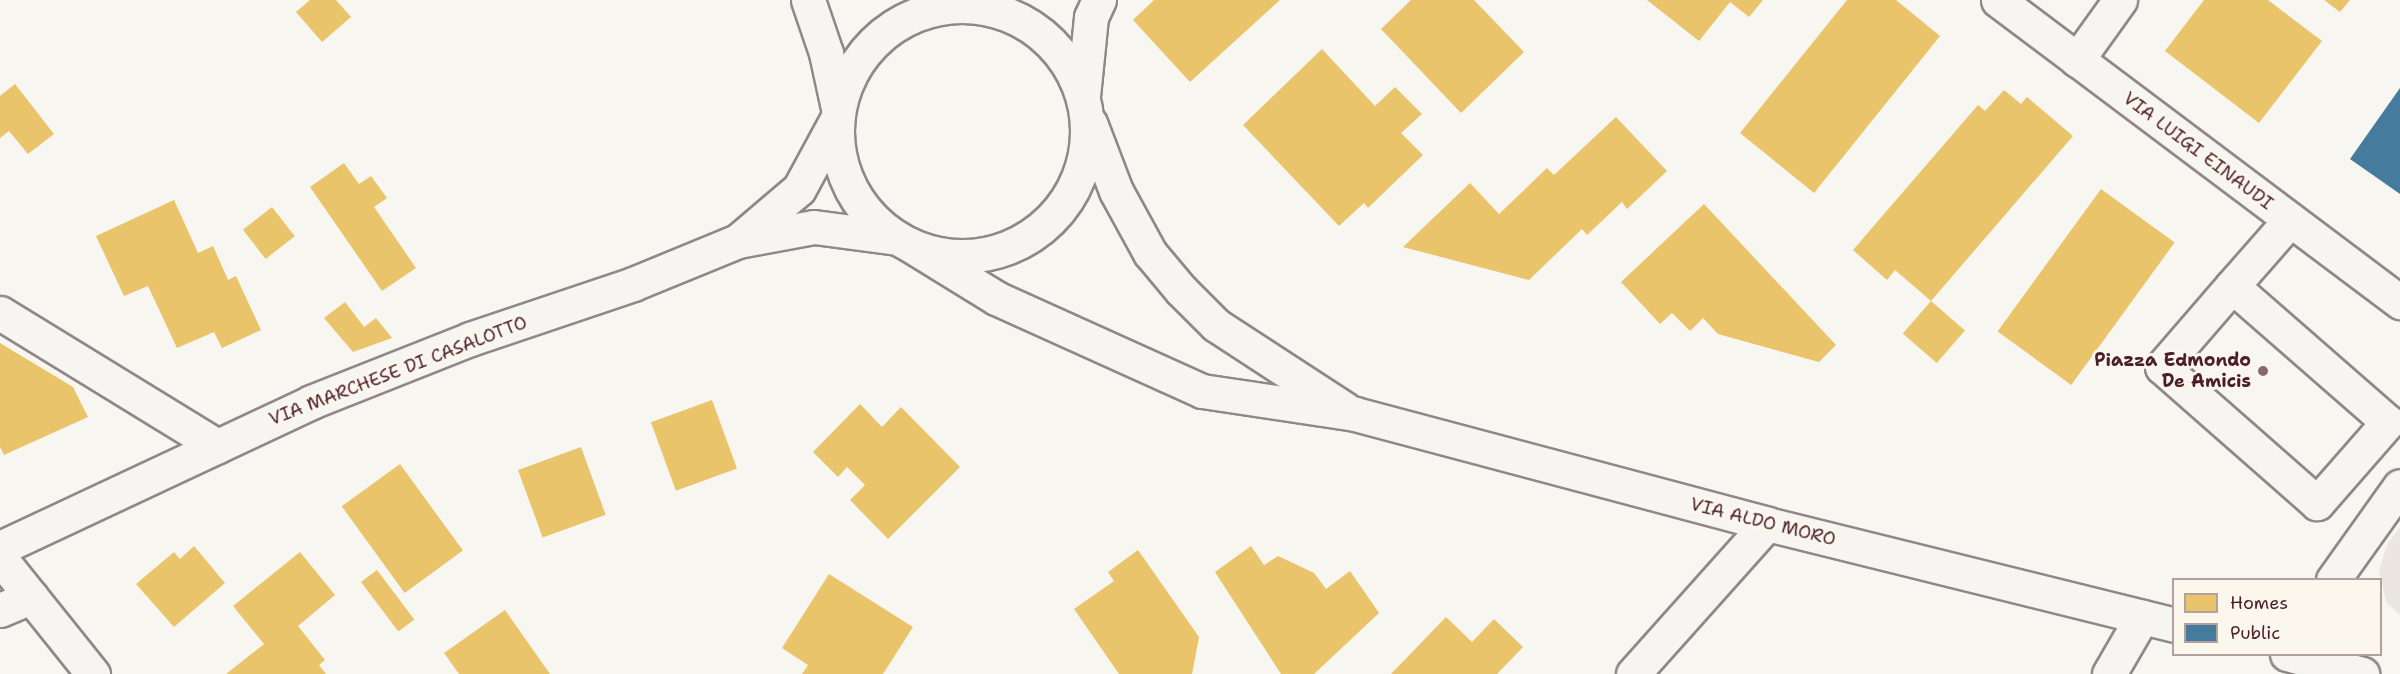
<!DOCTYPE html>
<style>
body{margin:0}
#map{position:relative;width:2400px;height:674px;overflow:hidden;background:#f8f6f0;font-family:"Shantell Sans",sans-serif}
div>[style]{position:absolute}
.built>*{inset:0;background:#ebe6df}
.homes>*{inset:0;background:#e9c46a;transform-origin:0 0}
.public>*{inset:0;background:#457b9d}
.roads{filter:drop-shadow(2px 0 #918787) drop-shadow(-2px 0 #918787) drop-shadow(0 2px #918787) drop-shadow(0 -2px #918787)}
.street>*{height:33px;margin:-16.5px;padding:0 16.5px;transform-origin:16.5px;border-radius:16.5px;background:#f6f5f1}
.secondary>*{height:33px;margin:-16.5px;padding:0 16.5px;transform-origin:16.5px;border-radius:16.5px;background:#f6f5f1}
.secondary>.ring{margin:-16.5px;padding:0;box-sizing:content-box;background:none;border:33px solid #f6f5f1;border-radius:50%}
.dots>*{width:16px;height:16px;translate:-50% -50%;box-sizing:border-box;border:3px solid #fbf7ec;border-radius:50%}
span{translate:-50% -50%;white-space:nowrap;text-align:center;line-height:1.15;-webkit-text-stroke:6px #fbf7ec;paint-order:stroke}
.street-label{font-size:18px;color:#4a1f2b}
.poi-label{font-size:18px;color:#4a1f2b;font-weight:700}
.right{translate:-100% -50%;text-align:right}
.legend{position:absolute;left:2172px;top:578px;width:210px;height:78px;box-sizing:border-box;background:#fbf7ec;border:2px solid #b4a19f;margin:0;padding:8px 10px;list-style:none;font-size:18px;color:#4a1f2b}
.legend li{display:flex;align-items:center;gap:12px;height:30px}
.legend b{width:30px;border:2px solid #b4a19f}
</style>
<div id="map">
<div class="built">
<i style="clip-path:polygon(2400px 527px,2400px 615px,2386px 602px,2379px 570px,2388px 543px)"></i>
</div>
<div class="homes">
<i style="clip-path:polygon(310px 0,336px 0,351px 17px,322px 42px,296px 12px)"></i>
<i style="clip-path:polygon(1154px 0,1280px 0,1190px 82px,1133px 20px)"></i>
<i style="clip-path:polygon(1411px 0,1474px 0,1524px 52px,1461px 113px,1381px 29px)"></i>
<i style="clip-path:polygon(1647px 0,1763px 0,1749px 17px,1730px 2px,1699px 41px)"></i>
<i style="clip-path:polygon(1847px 0,1896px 0,1940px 36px,1814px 193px,1740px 133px)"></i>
<i style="clip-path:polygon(2204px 0,2268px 0,2322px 41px,2259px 123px,2165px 51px)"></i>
<i style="clip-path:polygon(2324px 0,2350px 0,2340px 12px)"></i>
<i style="clip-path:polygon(1322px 49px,1375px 106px,1395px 87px,1422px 114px,1401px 133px,1423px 155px,1368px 208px,1364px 203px,1339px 226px,1243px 125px)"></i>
<i style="clip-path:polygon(15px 84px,54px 134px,28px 154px,9px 131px,0 138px,0 96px)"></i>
<i style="clip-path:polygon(2004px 90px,2021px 104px,2027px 97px,2073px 136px,1931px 301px,1895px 270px,1887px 280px,1853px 250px,1978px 105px,1985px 111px)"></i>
<i style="clip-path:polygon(1616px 117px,1667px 171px,1627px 209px,1622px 202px,1587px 235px,1582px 229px,1529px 280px,1403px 247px,1470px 183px,1499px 214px,1547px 168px,1554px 175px)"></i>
<i style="clip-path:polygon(344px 163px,359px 184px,371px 176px,387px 198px,374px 207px,416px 268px,382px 291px,310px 187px)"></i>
<i style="left:2101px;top:189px;width:91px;height:176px;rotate:36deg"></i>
<i style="clip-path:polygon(174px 200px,198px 253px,213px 246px,228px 280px,236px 276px,261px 330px,222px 348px,214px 332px,177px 348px,148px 286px,124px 296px,96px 236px)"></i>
<i style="clip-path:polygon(1704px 204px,1836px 345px,1819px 362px,1718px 334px,1703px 318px,1690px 331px,1672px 313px,1660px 324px,1621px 282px)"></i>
<i style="left:272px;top:207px;width:37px;height:37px;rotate:52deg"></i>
<i style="left:1931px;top:301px;width:45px;height:43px;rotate:41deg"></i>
<i style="clip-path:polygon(345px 302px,364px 327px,376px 318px,392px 338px,353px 352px,324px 318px)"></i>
<i style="clip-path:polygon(0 343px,73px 387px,88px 417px,4px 455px,0 447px)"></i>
<i style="left:712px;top:400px;width:73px;height:65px;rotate:70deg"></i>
<i style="clip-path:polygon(860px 404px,882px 427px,901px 407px,960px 467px,888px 539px,850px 500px,865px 485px,847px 467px,838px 477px,813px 452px)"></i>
<i style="left:581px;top:447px;width:72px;height:67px;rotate:70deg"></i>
<i style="left:400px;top:464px;width:107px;height:72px;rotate:54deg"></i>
<i style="clip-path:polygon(194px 546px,225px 583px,174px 627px,136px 584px,174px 552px,180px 559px)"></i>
<i style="clip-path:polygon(1251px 546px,1264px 565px,1278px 556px,1314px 573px,1326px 589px,1350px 571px,1379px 613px,1314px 674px,1281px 674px,1215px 572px)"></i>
<i style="clip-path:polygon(1138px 550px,1199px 637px,1192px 674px,1119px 674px,1074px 609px,1114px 581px,1108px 572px)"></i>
<i style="clip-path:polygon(300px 552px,335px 595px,298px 626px,325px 660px,319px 665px,326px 674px,226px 674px,264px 644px,233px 606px)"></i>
<i style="left:377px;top:570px;width:62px;height:20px;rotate:53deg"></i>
<i style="clip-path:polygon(829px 574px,913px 627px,883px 674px,802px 674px,808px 665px,782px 648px)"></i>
<i style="clip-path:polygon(505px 610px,550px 674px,459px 674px,444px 653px)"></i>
<i style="clip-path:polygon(1446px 617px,1472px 642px,1494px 619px,1523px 647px,1497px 674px,1391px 674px)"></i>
</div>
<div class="public">
<i style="clip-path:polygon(2400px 88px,2400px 194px,2350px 159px)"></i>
</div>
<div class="roads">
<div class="street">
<i style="left:2077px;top:60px;width:74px;rotate:-54.4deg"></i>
<i style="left:2232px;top:286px;width:207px;rotate:41.1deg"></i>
<i style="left:2388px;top:422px;width:108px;rotate:131.2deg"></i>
<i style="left:2317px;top:503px;width:206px;rotate:-138.7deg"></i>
<i style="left:2162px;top:367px;width:107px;rotate:-49.2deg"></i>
<i style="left:2232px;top:286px;width:88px;rotate:-48.7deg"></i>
<i style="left:0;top:313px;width:255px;rotate:31.5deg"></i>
<i style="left:0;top:558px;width:149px;rotate:51.3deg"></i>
<i style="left:0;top:610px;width:34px;rotate:-23deg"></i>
<i style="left:1633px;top:674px;width:201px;rotate:-48.2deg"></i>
<i style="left:2109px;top:674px;width:66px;rotate:-59.9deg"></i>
</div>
<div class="secondary">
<i style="left:808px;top:0;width:56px;rotate:71.2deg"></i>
<i style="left:826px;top:53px;width:56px;rotate:77.7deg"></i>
<i style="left:1998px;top:0;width:503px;rotate:36.92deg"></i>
<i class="ring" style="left:837px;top:6px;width:217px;height:217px"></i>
<i style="left:1083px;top:96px;width:79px;rotate:-84.2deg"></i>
<i style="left:1091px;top:17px;width:19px;rotate:-65deg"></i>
<i style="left:1090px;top:123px;width:73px;rotate:69.1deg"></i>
<i style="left:1116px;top:191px;width:71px;rotate:61.3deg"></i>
<i style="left:1150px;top:253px;width:48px;rotate:50deg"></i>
<i style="left:1181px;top:290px;width:49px;rotate:45deg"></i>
<i style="left:1216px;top:325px;width:154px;rotate:33.1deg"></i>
<i style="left:740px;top:239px;width:77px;rotate:-40.3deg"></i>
<i style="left:799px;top:189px;width:80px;rotate:-61.5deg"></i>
<i style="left:910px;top:245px;width:101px;rotate:31.6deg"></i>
<i style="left:996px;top:298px;width:226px;rotate:24.3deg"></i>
<i style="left:1202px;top:391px;width:155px;rotate:8.5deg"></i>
<i style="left:1355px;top:414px;width:426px;rotate:14.9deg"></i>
<i style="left:1767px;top:524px;width:419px;rotate:13.9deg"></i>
<i style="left:0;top:548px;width:344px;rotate:-25.1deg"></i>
<i style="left:311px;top:402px;width:171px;rotate:-21.6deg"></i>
<i style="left:470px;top:339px;width:172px;rotate:-18.6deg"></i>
<i style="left:633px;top:284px;width:113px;rotate:-22.3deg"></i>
<i style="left:738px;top:241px;width:77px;rotate:-10.4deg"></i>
<i style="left:814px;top:227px;width:84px;rotate:7.5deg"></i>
<i style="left:2333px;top:580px;width:115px;rotate:-54.5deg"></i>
<i style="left:2287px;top:654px;width:78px;rotate:14.9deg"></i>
</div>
</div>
<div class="dots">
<i style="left:2263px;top:371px;background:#876a70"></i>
</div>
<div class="street-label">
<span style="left:2198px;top:151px;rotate:37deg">VIA LUIGI EINAUDI</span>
<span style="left:398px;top:371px;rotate:-21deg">VIA MARCHESE DI CASALOTTO</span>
<span style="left:1763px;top:522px;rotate:14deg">VIA ALDO MORO</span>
</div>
<div class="poi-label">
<span class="right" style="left:2251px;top:371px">Piazza Edmondo<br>De Amicis</span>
</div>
<ul class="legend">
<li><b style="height:16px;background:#e9c46a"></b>Homes</li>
<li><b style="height:16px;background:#457b9d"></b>Public</li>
</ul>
</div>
